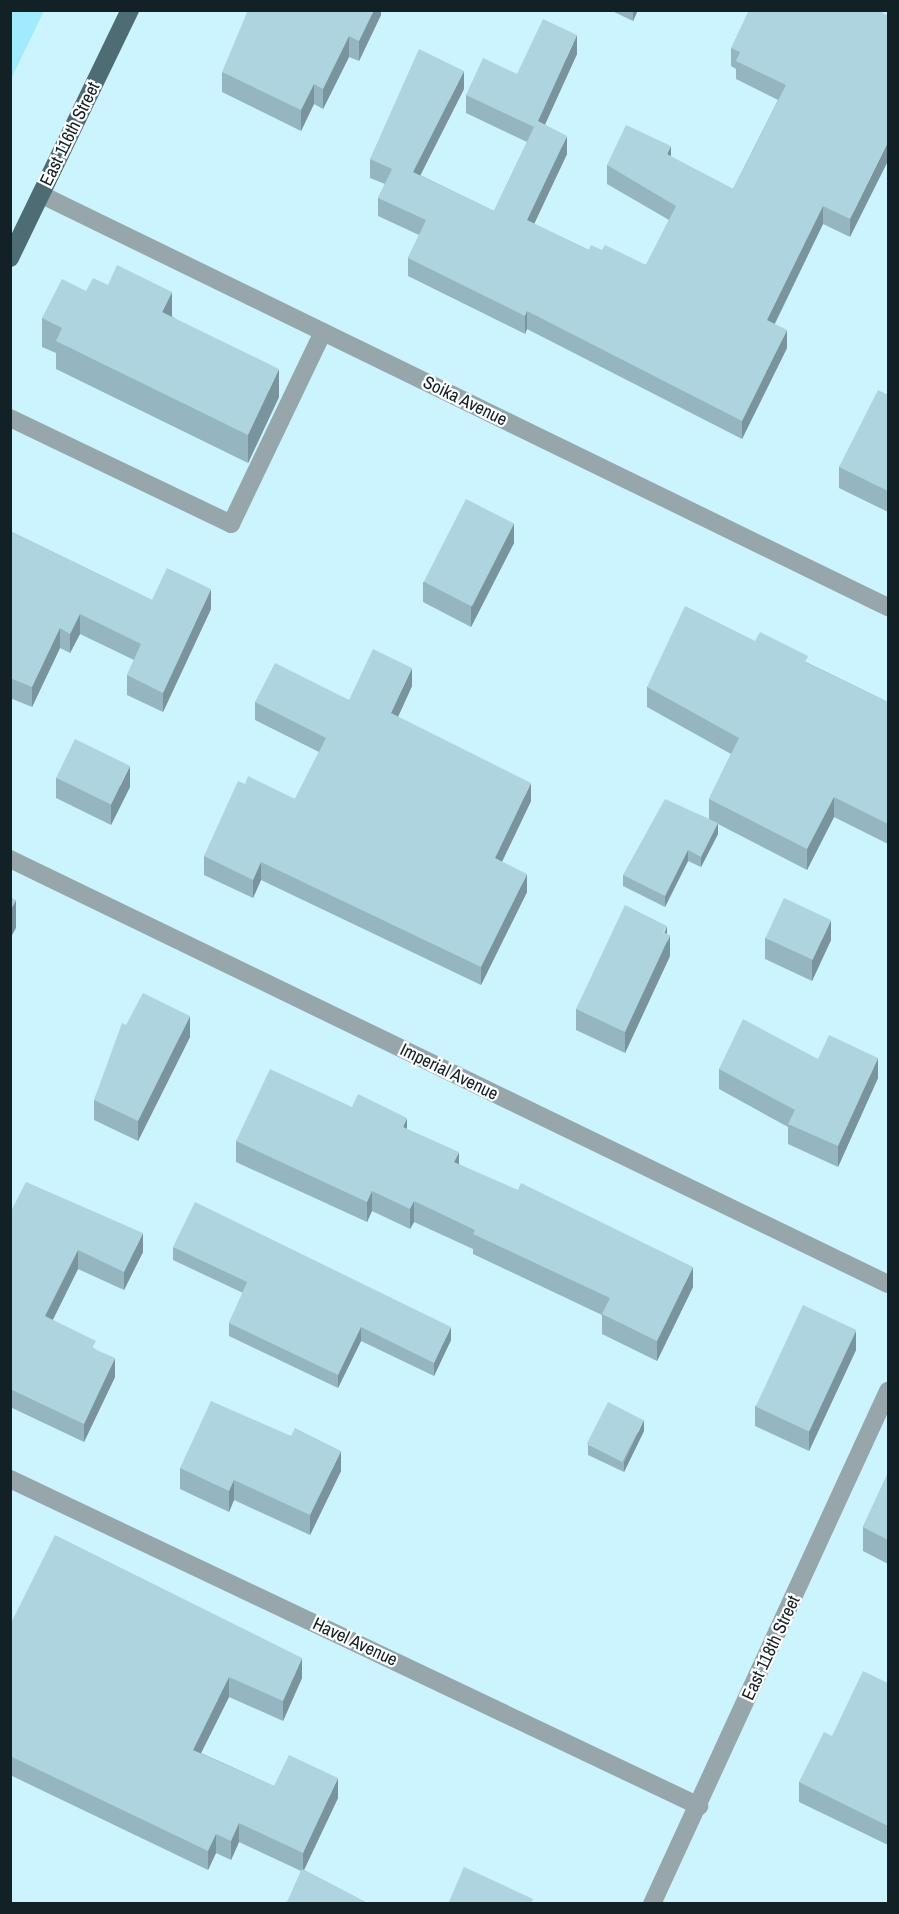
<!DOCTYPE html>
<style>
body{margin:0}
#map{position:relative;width:899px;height:1914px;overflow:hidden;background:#ccf4ff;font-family:"Archivo Narrow",sans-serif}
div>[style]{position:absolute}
.green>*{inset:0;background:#a2eafd}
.minor>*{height:18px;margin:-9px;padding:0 9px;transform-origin:9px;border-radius:9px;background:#96a6ab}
.major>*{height:18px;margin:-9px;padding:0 9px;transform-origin:9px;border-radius:9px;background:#4e6c74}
.wall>*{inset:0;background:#95b6c0}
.shaded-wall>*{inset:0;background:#79949c}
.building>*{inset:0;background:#add4df;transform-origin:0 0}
span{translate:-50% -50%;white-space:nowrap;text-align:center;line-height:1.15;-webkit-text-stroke:4.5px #fff;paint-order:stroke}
.street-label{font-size:18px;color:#122125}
.frame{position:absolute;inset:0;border:12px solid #122125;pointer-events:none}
</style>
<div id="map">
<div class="green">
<i style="clip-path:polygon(11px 10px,44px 11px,11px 79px,10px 11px)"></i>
</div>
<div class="minor">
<i style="left:42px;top:195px;width:941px;rotate:25.97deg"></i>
<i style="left:10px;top:418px;width:245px;rotate:25.6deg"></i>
<i style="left:231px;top:524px;width:213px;rotate:-64.4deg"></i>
<i style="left:10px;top:859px;width:975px;rotate:25.83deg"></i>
<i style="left:10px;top:1479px;width:763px;rotate:25.39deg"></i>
<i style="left:652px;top:1904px;width:565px;rotate:-65.3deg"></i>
</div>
<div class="major">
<i style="left:10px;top:258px;width:276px;rotate:-64.2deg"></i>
</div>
<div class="wall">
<i style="clip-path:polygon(381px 10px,381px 15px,359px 61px,349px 57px,323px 109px,314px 104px,301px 131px,222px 92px,222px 72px)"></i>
<i style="clip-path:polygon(610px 10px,638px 10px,633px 21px)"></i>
<i style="clip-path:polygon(878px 10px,850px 237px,823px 224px,775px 324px,787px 348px,742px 439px,527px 329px,525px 334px,408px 276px,408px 258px,419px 235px,378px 216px,378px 198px,385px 184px,370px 178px,370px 159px,464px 89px,420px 175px,494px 211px,527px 142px,466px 113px,466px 95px,517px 74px,577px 54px,545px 124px,567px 154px,534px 224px,589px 250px,602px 250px,646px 265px,669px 220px,607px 184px,607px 165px,671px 157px,733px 189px,778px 100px,736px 79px,736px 69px,731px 66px,731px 48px)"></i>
<i style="clip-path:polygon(86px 291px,172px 316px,279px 397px,248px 463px,56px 369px,56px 353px,42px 347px,42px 318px)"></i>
<i style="clip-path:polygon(888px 395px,888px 512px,839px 488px,839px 467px)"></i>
<i style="clip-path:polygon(10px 531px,152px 600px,211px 609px,163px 712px,127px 695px,127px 675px,134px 660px,80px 634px,70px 653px,60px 648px,32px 707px,10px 698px)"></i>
<i style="clip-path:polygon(514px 543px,471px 627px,423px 602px,423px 582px)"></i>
<i style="clip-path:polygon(755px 641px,808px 663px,888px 702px,888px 844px,834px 817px,807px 870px,718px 824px,718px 834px,701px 867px,688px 861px,665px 907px,623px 886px,623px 875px,709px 819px,709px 799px,731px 754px,647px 707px,647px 687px)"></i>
<i style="clip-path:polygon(412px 686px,398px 717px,531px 801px,502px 862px,527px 892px,481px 985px,261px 880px,253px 898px,204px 875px,204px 856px,245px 784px,295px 799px,319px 752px,255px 720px,255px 702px,349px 700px)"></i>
<i style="clip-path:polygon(56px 778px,130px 787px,111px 825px,56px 798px)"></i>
<i style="clip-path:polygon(667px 934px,670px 956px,625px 1053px,576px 1030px,576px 1009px)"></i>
<i style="clip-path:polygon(765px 938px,831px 940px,812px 981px,765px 959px)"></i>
<i style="clip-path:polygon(126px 1025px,190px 1037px,138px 1141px,94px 1120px,94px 1100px)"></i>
<i style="clip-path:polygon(719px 1069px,878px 1078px,838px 1167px,788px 1144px,788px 1127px,719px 1089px)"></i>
<i style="clip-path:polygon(352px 1107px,407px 1129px,459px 1164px,693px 1287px,657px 1361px,602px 1334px,602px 1315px,473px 1254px,473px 1249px,414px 1222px,410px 1229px,372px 1211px,367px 1222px,236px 1162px,236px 1141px)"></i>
<i style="clip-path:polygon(10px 1213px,143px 1252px,124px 1290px,78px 1269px,53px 1320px,96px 1350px,115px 1377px,84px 1442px,10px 1407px)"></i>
<i style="clip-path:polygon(173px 1247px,451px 1340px,434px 1376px,361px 1341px,338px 1388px,229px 1336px,229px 1323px,243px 1293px,173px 1260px)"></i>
<i style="clip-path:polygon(856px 1350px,809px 1451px,755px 1426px,755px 1406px)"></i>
<i style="clip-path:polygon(644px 1431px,624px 1472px,588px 1455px,588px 1444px)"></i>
<i style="clip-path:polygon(180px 1468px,341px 1471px,310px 1535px,234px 1500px,229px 1512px,180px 1489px)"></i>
<i style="clip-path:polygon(888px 1473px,888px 1564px,863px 1551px,863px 1527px)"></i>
<i style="clip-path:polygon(10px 1625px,302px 1678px,283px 1721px,229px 1697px,201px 1753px,274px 1786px,338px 1798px,304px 1870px,369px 1904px,287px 1904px,301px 1871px,239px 1842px,231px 1860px,216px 1853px,208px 1870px,10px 1775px)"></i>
<i style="clip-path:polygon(888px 1683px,888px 1845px,799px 1802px,799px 1782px)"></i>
</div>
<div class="shaded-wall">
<i style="clip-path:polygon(374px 10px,381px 10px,381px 15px,359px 61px,359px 41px)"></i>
<i style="clip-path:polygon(633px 10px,638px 10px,633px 21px)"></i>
<i style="clip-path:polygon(577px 35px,577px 54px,538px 140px,538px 121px)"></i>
<i style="clip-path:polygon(349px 36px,349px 57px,323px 109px,323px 89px)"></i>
<i style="clip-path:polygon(464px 71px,464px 89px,413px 190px,413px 172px)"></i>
<i style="clip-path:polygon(314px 84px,314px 104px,301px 131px,301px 110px)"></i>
<i style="clip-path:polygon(567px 136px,567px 154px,527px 239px,527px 220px)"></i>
<i style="clip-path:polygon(888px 142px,888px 161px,850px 237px,850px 219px)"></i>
<i style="clip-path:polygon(671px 146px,671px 164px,667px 154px)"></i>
<i style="clip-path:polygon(823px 206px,823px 224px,767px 339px,767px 320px)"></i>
<i style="clip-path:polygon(172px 292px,172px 320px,162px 312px)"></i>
<i style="clip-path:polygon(527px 311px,527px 329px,525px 334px,525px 316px)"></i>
<i style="clip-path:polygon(787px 330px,787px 348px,742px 439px,742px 421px)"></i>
<i style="clip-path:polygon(279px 369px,279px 397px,248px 463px,248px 435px)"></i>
<i style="clip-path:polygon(514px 523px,514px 543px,471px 627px,471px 606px)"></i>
<i style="clip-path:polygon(211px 589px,211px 609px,163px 712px,163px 693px)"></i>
<i style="clip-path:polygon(80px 614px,80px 634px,70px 653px,70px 634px)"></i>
<i style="clip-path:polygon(60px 628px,60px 648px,32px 707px,32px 687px)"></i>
<i style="clip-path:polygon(412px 668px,412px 686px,391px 732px,391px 713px)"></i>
<i style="clip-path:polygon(130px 766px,130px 787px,111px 825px,111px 805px)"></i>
<i style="clip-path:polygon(531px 783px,531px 801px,495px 876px,495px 858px)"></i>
<i style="clip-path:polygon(834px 797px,834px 817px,807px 870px,807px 849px)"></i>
<i style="clip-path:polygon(718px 823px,718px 834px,701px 867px,701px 857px)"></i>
<i style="clip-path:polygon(688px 850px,688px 861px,665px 907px,665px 896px)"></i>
<i style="clip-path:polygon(261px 862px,261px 880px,253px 898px,253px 880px)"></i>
<i style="clip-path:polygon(527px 874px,527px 892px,481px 985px,481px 967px)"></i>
<i style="clip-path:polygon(16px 900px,16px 928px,10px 939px,10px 911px)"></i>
<i style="clip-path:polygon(831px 920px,831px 940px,812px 981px,812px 961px)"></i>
<i style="clip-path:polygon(667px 926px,667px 943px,670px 935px,670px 956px,625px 1053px,625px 1032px)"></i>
<i style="clip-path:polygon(190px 1016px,190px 1037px,138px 1141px,138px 1121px)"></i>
<i style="clip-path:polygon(878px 1058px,878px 1078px,838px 1167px,838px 1146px)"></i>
<i style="clip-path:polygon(407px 1118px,407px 1138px,403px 1127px)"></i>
<i style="clip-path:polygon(459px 1152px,459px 1173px,454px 1162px)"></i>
<i style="clip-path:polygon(372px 1191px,372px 1211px,367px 1222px,367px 1202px)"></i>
<i style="clip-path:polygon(414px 1201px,414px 1222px,410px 1229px,410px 1209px)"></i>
<i style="clip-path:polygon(143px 1233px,143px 1252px,124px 1290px,124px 1272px)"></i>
<i style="clip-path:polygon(78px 1250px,78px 1269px,45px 1335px,45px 1316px)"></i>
<i style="clip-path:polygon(693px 1267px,693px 1287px,657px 1361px,657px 1341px)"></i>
<i style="clip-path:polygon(361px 1327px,361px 1341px,338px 1388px,338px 1375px)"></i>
<i style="clip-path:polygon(451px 1327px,451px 1340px,434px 1376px,434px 1363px)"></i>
<i style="clip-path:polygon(856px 1330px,856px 1350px,809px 1451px,809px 1430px)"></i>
<i style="clip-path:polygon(115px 1358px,115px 1377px,84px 1442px,84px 1424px)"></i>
<i style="clip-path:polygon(644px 1420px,644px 1431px,624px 1472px,624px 1462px)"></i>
<i style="clip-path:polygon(341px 1451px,341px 1471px,310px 1535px,310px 1515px)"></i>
<i style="clip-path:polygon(234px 1480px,234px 1500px,229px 1512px,229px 1491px)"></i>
<i style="clip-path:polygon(302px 1658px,302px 1678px,283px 1721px,283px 1701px)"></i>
<i style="clip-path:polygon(229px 1677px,229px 1697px,193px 1769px,193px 1750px)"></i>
<i style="clip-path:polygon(338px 1778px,338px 1798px,303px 1872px,303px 1853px)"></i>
<i style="clip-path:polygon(239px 1823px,239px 1842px,231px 1860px,231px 1841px)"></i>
<i style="clip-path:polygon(216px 1834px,216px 1853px,208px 1870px,208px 1851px)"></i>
</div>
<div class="building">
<i style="clip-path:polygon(248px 10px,374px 10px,359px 41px,349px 36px,323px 89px,314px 84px,301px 110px,222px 72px)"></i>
<i style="clip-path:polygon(749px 10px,878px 10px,888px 16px,888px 142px,850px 219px,823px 206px,767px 320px,787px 330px,742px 421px,527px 311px,525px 316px,408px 258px,426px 220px,378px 198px,392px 169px,370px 159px,419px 49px,464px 71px,413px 172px,494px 211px,534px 127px,466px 95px,483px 58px,517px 74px,543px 19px,577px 35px,538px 121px,567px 136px,527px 220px,589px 250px,591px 245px,602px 250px,605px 245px,646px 265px,676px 206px,607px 165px,626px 125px,671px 146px,667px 154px,733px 189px,786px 85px,736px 61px,740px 52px,731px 48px)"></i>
<i style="clip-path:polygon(117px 265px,172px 292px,162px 312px,279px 369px,248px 435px,56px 341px,62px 328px,42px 318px,62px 279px,86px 291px,93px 278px,108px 285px)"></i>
<i style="clip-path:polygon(878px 390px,888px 395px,888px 491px,839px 467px)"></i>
<i style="left:466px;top:499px;width:54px;height:93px;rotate:27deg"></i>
<i style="clip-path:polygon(10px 531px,152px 600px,167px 568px,211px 589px,163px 693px,127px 675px,141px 644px,80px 614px,70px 634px,60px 628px,32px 687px,10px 678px)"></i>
<i style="clip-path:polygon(685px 606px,755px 641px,760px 632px,808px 656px,805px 662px,888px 702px,888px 824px,834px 797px,807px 849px,709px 799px,739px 738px,647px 687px)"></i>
<i style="clip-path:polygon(373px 649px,412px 668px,391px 713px,531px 783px,495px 858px,527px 874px,481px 967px,261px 862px,253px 880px,204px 856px,238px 781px,245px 784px,248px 776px,295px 799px,326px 738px,255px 702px,275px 663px,349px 700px)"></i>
<i style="left:75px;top:739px;width:61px;height:43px;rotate:26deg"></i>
<i style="clip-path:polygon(665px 799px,718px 823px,701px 857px,688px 850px,665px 896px,623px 875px)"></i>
<i style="clip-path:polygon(10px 897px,16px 900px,10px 911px)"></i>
<i style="left:784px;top:898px;width:52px;height:44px;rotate:25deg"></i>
<i style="clip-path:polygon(625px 905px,667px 926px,663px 932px,670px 935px,625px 1032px,576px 1009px)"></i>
<i style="clip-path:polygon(143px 993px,190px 1016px,138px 1121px,94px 1100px,122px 1023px,126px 1025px)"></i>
<i style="clip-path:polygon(743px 1019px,818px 1059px,829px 1035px,878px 1058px,838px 1146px,788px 1124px,795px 1110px,719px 1069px)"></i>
<i style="clip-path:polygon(270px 1069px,352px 1107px,358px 1094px,407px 1118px,403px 1127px,459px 1152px,454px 1162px,518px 1190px,521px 1183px,693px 1267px,657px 1341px,602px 1314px,610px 1298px,473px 1234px,475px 1230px,414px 1201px,410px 1209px,372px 1191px,367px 1202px,236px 1141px)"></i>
<i style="clip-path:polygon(26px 1182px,143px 1233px,124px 1272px,78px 1250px,45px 1316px,96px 1341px,92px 1348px,115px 1358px,84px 1424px,10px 1389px,10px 1213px)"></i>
<i style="clip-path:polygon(195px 1202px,451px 1327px,434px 1363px,361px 1327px,338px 1375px,229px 1323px,247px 1282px,173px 1247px)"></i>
<i style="left:803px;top:1305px;width:59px;height:112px;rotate:25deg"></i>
<i style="clip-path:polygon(211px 1401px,291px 1436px,295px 1428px,341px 1451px,310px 1515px,234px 1480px,229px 1491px,180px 1468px)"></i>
<i style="left:608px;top:1402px;width:40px;height:47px;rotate:27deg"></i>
<i style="clip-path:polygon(888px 1473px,888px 1540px,863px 1527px)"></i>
<i style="clip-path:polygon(55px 1535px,302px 1658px,283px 1701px,229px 1677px,193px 1750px,274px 1786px,289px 1755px,338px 1778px,303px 1853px,239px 1823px,231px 1841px,216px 1834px,208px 1851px,10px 1756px,10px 1625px)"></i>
<i style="clip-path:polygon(863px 1671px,888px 1683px,888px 1826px,799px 1782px,824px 1732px,832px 1736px)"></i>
<i style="clip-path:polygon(464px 1867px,533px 1899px,531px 1904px,448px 1904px)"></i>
<i style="clip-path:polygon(302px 1869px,369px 1904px,290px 1904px,287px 1902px)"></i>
</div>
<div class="street-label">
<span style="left:70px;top:134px;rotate:-64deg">East 116th Street</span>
<span style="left:465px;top:401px;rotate:26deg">Soika Avenue</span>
<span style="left:449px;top:1072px;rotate:26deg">Imperial Avenue</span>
<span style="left:355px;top:1642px;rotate:25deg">Havel Avenue</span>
<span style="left:771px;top:1648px;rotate:-65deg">East 118th Street</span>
</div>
<div class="frame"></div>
</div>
